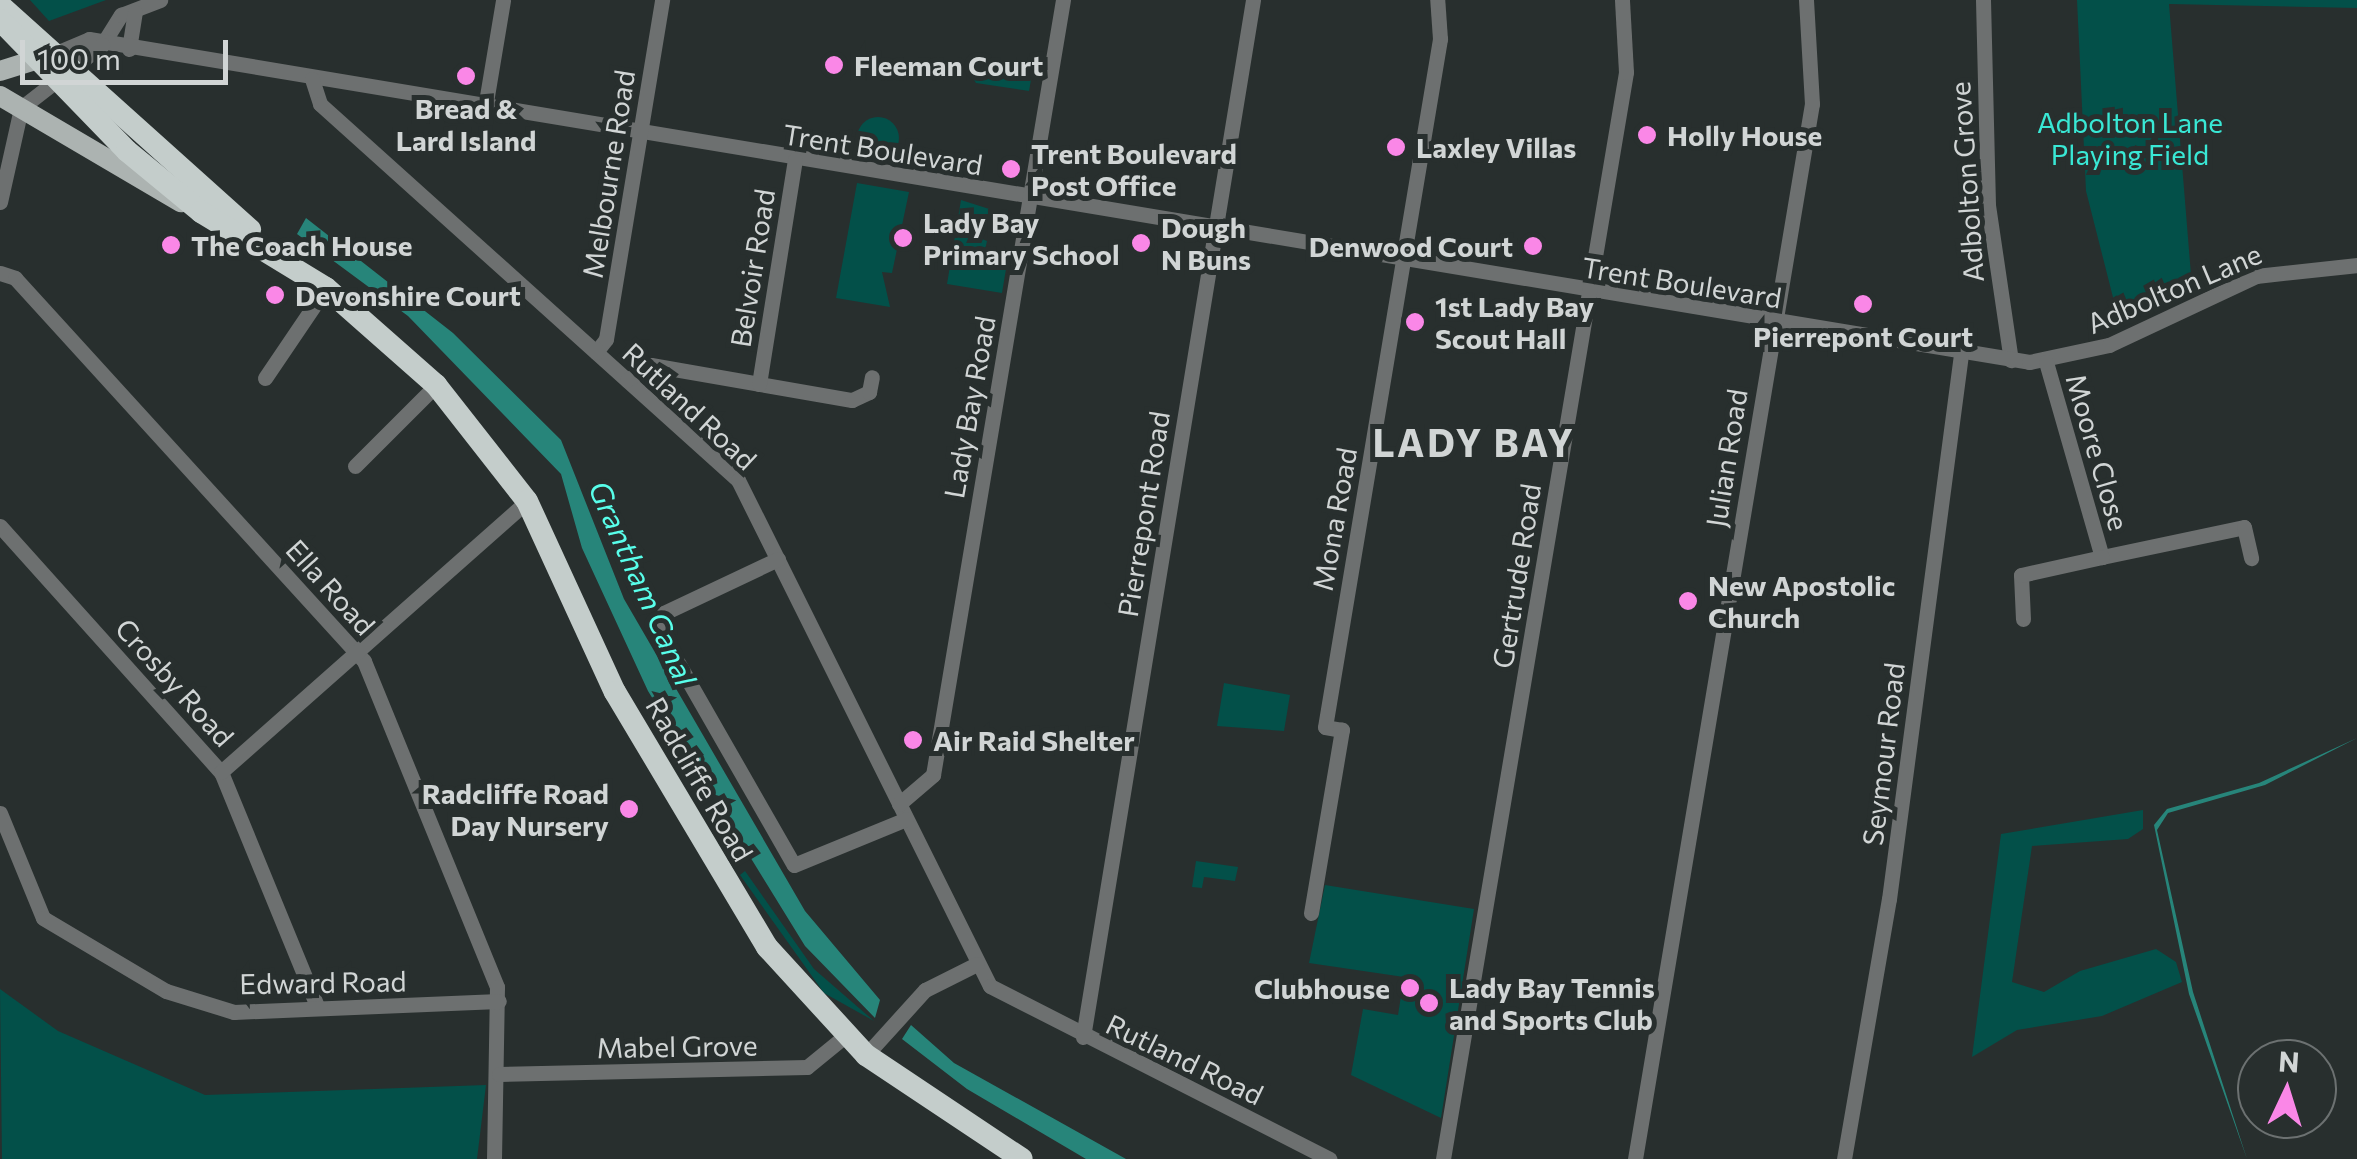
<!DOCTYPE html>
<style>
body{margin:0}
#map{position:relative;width:2357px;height:1159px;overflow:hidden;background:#282f2e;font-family:Commissioner,sans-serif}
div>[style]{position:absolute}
.green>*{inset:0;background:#035049}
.round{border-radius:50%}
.water>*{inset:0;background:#27857a}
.minor>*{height:15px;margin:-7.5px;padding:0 7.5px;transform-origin:7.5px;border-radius:7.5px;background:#6d7070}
.major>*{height:20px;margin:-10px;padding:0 10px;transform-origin:10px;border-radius:10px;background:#acb3b1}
.highway>*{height:22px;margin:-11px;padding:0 11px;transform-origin:11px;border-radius:11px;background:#c4cdcb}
.dots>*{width:28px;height:28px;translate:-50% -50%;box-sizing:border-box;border:5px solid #282f2e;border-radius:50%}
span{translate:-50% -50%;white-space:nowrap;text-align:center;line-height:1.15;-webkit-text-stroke:10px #282f2e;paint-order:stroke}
.poi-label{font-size:28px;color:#d1d5d5;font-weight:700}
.left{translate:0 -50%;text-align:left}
.right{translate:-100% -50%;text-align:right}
.park-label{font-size:28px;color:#39e8d5}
.street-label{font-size:28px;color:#d1d5d5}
.water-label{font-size:30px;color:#58feea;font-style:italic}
.district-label{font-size:38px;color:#d1d5d5;font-weight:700;letter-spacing:2.5px}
.north{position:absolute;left:2237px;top:1039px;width:100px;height:100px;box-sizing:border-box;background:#282f2e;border:2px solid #6c7171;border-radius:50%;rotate:4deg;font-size:28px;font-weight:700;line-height:40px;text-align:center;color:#d1d5d5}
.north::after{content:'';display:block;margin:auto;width:35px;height:45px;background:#fa87e7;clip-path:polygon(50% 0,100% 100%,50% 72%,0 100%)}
.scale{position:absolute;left:20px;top:40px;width:208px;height:45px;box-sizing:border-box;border:5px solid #d1d5d5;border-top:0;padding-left:12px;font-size:30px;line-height:35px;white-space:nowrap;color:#d1d5d5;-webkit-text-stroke:8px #282f2e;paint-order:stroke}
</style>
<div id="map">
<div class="green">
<i style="clip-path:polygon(30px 0,106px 0,49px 21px)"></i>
<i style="clip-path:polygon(2077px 0,2357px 0,2357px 8px,2169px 4px,2192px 287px,2119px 321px,2086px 191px)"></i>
<i style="clip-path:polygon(968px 70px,1031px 80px,1029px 91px,976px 83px)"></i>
<i class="round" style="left:857px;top:117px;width:42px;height:42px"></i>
<i style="clip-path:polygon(857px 183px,909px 192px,892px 273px,882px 272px,890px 307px,836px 298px)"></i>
<i style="clip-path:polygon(961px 200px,1005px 214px,1004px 224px,982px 220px,979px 238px,987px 241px,983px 259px,1007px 263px,1002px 293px,947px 284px)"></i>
<i style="clip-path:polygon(1224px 683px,1290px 695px,1284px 731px,1217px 726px)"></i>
<i style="clip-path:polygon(2143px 810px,2143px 829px,2128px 839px,2032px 846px,2012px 982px,2044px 992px,2080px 971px,2156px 949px,2176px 962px,2182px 982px,2102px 1016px,2017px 1030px,1972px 1057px,2001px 834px)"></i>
<i style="clip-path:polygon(1196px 861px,1238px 867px,1235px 881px,1204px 877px,1202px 888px,1192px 887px)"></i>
<i style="clip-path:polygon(745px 871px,814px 969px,874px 1021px,824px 993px,740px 875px)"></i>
<i style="clip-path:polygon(1325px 885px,1474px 909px,1441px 1118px,1351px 1075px,1363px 1009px,1398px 1015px,1404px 977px,1309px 963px)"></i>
<i style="clip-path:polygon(0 989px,58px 1031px,205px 1095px,486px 1085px,477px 1159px,2px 1159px)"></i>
</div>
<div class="water">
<i style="clip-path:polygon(306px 218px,453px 333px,561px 440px,624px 599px,805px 911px,880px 1000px,875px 1018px,805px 946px,648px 691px,582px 548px,561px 474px,408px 316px,297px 234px)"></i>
<i style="clip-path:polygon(2357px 738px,2265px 785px,2168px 813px,2157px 830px,2193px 992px,2247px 1159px,2189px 994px,2154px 825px,2167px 809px,2259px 783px)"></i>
<i style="clip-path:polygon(911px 1025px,954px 1063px,1126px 1159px,1086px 1159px,967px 1089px,902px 1039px)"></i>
</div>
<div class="minor">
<i style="left:1983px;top:0;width:205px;rotate:88.6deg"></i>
<i style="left:1988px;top:205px;width:157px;rotate:81.6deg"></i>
<i style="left:102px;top:45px;width:36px;rotate:-58deg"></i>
<i style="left:121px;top:15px;width:42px;rotate:-21deg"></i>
<i style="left:129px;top:49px;width:37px;rotate:-81deg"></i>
<i style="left:54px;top:54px;width:38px;rotate:-23deg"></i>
<i style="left:89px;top:39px;width:1967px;rotate:9.45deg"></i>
<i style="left:2029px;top:362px;width:82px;rotate:-12deg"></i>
<i style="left:2109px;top:345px;width:162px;rotate:-25.1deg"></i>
<i style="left:2256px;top:276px;width:102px;rotate:-6.2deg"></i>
<i style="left:312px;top:79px;width:26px;rotate:72deg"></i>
<i style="left:320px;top:104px;width:562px;rotate:41.97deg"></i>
<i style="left:738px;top:480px;width:565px;rotate:63.53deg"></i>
<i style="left:990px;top:986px;width:381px;rotate:27deg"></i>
<i style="left:485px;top:108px;width:109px;rotate:-80.5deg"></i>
<i style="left:0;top:202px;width:96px;rotate:-77.4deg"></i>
<i style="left:21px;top:108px;width:103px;rotate:-37.9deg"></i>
<i style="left:0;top:273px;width:16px;rotate:18deg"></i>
<i style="left:15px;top:278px;width:518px;rotate:47.66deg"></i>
<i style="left:364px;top:661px;width:352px;rotate:67.8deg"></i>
<i style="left:497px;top:987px;width:172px;rotate:91deg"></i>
<i style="left:596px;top:352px;width:16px;rotate:-52deg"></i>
<i style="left:606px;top:339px;width:344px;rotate:-80.6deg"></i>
<i style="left:2046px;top:362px;width:203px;rotate:74deg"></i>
<i style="left:2102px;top:557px;width:145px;rotate:-11.9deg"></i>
<i style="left:2244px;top:527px;width:32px;rotate:77deg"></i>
<i style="left:265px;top:378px;width:109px;rotate:-55.9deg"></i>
<i style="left:627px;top:380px;width:28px;rotate:-32deg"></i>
<i style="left:651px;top:365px;width:204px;rotate:9.9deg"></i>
<i style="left:852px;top:400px;width:19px;rotate:-25deg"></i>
<i style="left:869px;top:392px;width:15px;rotate:-79deg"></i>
<i style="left:759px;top:384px;width:227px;rotate:-80.9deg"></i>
<i style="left:355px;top:466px;width:115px;rotate:-45deg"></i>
<i style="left:0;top:526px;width:331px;rotate:48.1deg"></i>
<i style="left:221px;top:772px;width:255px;rotate:67.7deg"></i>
<i style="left:778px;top:559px;width:126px;rotate:154.7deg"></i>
<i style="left:664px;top:613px;width:20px;rotate:99deg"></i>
<i style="left:661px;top:633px;width:267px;rotate:60.2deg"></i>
<i style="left:794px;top:865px;width:121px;rotate:-22.3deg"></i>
<i style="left:2023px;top:619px;width:44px;rotate:-92.6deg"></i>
<i style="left:2021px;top:575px;width:83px;rotate:-12.5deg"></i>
<i style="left:221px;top:772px;width:409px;rotate:-41.5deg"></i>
<i style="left:899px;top:804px;width:45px;rotate:-40.5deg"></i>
<i style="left:933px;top:775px;width:786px;rotate:-80.48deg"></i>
<i style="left:0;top:813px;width:113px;rotate:67.7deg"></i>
<i style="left:43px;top:918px;width:143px;rotate:30.7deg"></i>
<i style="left:166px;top:991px;width:71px;rotate:17.2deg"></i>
<i style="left:234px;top:1012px;width:265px;rotate:-2.4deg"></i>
<i style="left:1311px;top:913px;width:186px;rotate:-80.4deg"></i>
<i style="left:1342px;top:730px;width:17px;rotate:-170deg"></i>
<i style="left:1325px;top:727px;width:698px;rotate:-80.51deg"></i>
<i style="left:1440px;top:39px;width:39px;rotate:-94deg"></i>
<i style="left:1083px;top:1037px;width:1051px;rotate:-80.69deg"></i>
<i style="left:866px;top:1055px;width:88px;rotate:-47.8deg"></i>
<i style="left:925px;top:990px;width:58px;rotate:-26.6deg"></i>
<i style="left:499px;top:1074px;width:308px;rotate:-1.3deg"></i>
<i style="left:807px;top:1067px;width:49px;rotate:-39.2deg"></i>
<i style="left:1443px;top:1159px;width:1102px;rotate:-80.44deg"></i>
<i style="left:1626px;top:72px;width:72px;rotate:-93.2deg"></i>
<i style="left:1635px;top:1159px;width:1070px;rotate:-80.48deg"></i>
<i style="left:1812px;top:104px;width:104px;rotate:-93.3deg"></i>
<i style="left:1844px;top:1159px;width:264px;rotate:-80.2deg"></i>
<i style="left:1889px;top:899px;width:550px;rotate:-82.47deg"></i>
</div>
<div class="major">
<i style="left:0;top:71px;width:57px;rotate:-17.5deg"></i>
<i style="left:0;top:96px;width:210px;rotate:30.4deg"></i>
</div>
<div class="highway">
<i style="left:3px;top:8px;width:332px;rotate:41.9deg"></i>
<i style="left:0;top:20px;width:182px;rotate:45.9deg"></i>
<i style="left:127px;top:151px;width:96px;rotate:39.5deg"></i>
<i style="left:201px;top:212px;width:146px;rotate:31.3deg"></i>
<i style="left:326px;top:288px;width:147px;rotate:41.4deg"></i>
<i style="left:436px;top:385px;width:147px;rotate:51.9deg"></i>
<i style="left:527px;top:501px;width:210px;rotate:65.3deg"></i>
<i style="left:615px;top:692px;width:297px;rotate:59.2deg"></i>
<i style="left:767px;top:947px;width:147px;rotate:47.5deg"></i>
<i style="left:866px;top:1055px;width:187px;rotate:33.7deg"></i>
</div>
<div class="dots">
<i style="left:834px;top:65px;background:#fa87e7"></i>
<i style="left:466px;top:76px;background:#fa87e7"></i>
<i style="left:1647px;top:135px;background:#fa87e7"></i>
<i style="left:1396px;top:147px;background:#fa87e7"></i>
<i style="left:1011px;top:169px;background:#fa87e7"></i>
<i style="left:903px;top:238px;background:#fa87e7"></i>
<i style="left:1141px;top:243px;background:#fa87e7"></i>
<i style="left:171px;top:245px;background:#fa87e7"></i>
<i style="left:1533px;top:246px;background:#fa87e7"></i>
<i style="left:275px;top:295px;background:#fa87e7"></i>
<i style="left:1863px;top:304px;background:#fa87e7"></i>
<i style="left:1415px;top:322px;background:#fa87e7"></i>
<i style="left:1688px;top:601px;background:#fa87e7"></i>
<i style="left:913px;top:740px;background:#fa87e7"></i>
<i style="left:629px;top:809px;background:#fa87e7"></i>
<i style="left:1410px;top:988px;background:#fa87e7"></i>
<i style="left:1429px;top:1003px;background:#fa87e7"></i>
</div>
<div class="poi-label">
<span class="left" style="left:854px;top:65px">Fleeman Court</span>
<span style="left:466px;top:124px">Bread &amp;<br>Lard Island</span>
<span class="left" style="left:1667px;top:135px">Holly House</span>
<span class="left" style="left:1416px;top:147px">Laxley Villas</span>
<span class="left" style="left:1031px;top:169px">Trent Boulevard<br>Post Office</span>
<span class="left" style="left:923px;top:238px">Lady Bay<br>Primary School</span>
<span class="left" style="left:1161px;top:243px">Dough<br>N Buns</span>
<span class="left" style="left:191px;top:245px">The Coach House</span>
<span class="right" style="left:1513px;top:246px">Denwood Court</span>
<span class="left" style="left:295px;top:295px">Devonshire Court</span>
<span class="left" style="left:1435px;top:322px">1st Lady Bay<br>Scout Hall</span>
<span style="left:1863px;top:336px">Pierrepont Court</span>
<span class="left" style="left:1708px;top:601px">New Apostolic<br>Church</span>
<span class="left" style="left:933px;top:740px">Air Raid Shelter</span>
<span class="right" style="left:609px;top:809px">Radcliffe Road<br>Day Nursery</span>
<span class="left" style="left:1449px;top:1003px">Lady Bay Tennis<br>and Sports Club</span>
<span class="right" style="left:1390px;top:988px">Clubhouse</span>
</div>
<div class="park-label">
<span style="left:2130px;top:138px">Adbolton Lane<br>Playing Field</span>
</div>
<div class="street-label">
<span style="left:883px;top:149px;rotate:9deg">Trent Boulevard</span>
<span style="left:608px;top:174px;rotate:-81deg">Melbourne Road</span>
<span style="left:1966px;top:182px;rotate:-94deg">Adbolton Grove</span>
<span style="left:752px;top:268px;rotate:-81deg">Belvoir Road</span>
<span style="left:1682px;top:282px;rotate:9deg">Trent Boulevard</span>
<span style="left:2174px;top:288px;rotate:-23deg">Adbolton Lane</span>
<span style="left:690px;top:406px;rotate:43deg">Rutland Road</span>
<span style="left:969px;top:407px;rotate:-80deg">Lady Bay Road</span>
<span style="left:2098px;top:452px;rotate:74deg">Moore Close</span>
<span style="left:1726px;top:458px;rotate:-81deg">Julian Road</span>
<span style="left:1143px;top:514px;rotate:-81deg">Pierrepont Road</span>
<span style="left:1334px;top:519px;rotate:-80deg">Mona Road</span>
<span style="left:1516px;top:576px;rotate:-81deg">Gertrude Road</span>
<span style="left:331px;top:587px;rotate:48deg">Ella Road</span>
<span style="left:175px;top:682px;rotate:48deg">Crosby Road</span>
<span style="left:1883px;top:754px;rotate:-83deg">Seymour Road</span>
<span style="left:700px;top:779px;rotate:60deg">Radcliffe Road</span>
<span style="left:323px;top:982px;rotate:-1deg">Edward Road</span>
<span style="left:677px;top:1046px;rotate:-1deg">Mabel Grove</span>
<span style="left:1185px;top:1059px;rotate:26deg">Rutland Road</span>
</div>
<div class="water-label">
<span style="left:643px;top:583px;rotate:66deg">Grantham Canal</span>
</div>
<div class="district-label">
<span style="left:1474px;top:442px">LADY BAY</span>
</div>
<div class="north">N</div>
<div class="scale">100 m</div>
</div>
